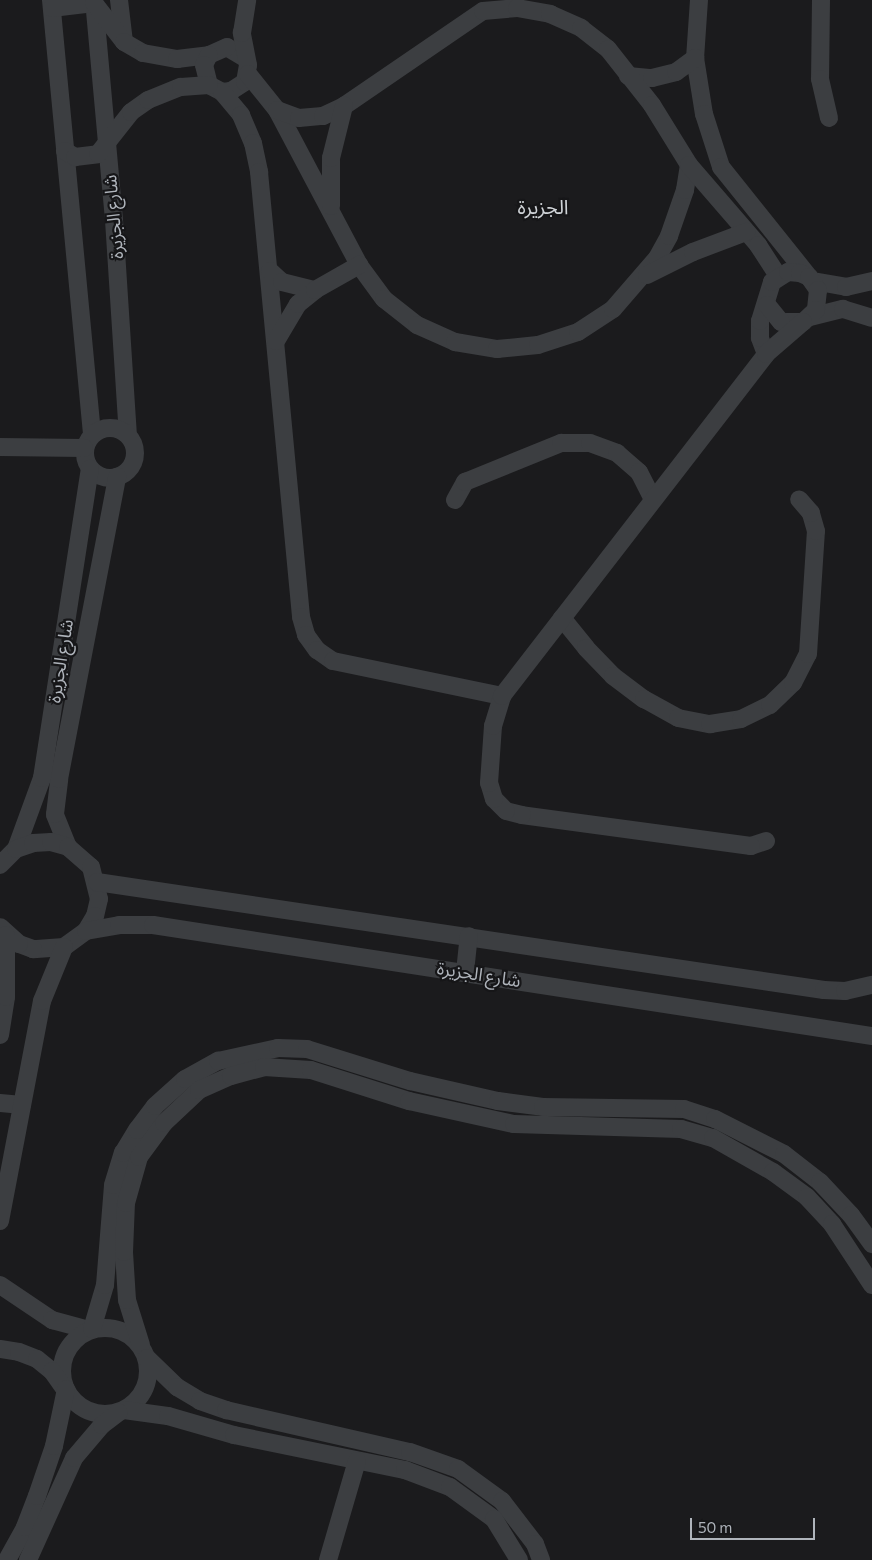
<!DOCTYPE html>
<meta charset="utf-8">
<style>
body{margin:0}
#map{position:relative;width:872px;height:1560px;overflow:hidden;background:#1b1b1d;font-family:Commissioner,"Noto Sans Arabic",sans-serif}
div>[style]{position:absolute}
.minor>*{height:18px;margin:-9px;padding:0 9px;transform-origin:9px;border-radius:9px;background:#3c3e41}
.minor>.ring{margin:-9px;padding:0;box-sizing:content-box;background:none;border:18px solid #3c3e41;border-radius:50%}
span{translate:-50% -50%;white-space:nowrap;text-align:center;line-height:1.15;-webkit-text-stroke:4.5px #161618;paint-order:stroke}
.street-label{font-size:18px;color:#afb4bb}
.quarter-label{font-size:20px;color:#cfd3d7}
.scale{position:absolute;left:690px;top:1518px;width:125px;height:22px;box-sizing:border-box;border:2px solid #afb4bb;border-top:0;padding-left:6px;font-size:15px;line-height:18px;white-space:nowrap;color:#afb4bb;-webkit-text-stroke:4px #161618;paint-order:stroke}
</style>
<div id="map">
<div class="minor">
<i style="left:51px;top:0;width:436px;rotate:84.6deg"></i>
<i style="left:94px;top:0;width:221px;rotate:84.8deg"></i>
<i style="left:114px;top:220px;width:215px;rotate:86.3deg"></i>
<i style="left:119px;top:0;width:42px;rotate:83.2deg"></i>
<i style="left:699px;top:0;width:58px;rotate:93.9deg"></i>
<i style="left:695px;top:58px;width:57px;rotate:80.9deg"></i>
<i style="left:704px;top:114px;width:56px;rotate:72.2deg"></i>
<i style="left:721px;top:167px;width:141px;rotate:51.3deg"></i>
<i style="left:821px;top:0;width:79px;rotate:90.7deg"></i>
<i style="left:820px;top:79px;width:40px;rotate:77deg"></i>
<i style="left:52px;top:8px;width:42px;rotate:-6.8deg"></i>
<i style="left:94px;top:3px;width:49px;rotate:52.4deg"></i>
<i style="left:124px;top:42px;width:22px;rotate:30deg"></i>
<i style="left:143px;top:53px;width:35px;rotate:10deg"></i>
<i style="left:177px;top:59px;width:32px;rotate:-7deg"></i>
<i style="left:245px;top:58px;width:21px;rotate:-149deg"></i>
<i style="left:227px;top:47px;width:20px;rotate:156deg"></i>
<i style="left:209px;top:55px;width:11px;rotate:117deg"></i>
<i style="left:204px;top:65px;width:21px;rotate:76deg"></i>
<i style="left:209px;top:85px;width:15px;rotate:28deg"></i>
<i style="left:222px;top:92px;width:9px;rotate:-6deg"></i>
<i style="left:231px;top:91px;width:17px;rotate:-33deg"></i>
<i style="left:245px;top:82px;width:17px;rotate:-80deg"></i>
<i style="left:248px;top:65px;width:33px;rotate:-101deg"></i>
<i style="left:242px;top:33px;width:33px;rotate:-81deg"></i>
<i style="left:248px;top:74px;width:46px;rotate:51.1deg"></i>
<i style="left:277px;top:110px;width:175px;rotate:62.1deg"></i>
<i style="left:359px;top:265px;width:42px;rotate:53.7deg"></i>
<i style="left:384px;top:299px;width:42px;rotate:38.2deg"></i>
<i style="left:417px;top:325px;width:42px;rotate:24.1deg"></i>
<i style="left:455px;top:342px;width:43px;rotate:9.5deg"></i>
<i style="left:497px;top:349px;width:41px;rotate:-5.6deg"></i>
<i style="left:538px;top:345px;width:42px;rotate:-18deg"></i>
<i style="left:578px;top:332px;width:42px;rotate:-33.3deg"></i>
<i style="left:613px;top:309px;width:67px;rotate:-49.2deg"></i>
<i style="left:657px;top:258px;width:25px;rotate:-61deg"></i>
<i style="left:669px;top:236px;width:49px;rotate:-70.8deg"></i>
<i style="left:685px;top:190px;width:25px;rotate:-81deg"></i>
<i style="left:628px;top:76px;width:24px;rotate:5deg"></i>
<i style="left:652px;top:78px;width:25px;rotate:-14deg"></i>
<i style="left:676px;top:72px;width:24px;rotate:-36deg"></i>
<i style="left:222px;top:92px;width:30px;rotate:50deg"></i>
<i style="left:241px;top:115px;width:30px;rotate:67deg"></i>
<i style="left:253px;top:143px;width:30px;rotate:78deg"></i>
<i style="left:259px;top:172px;width:447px;rotate:84.6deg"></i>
<i style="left:301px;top:617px;width:19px;rotate:74deg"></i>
<i style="left:306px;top:635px;width:19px;rotate:54deg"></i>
<i style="left:317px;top:650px;width:19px;rotate:35deg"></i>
<i style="left:333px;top:661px;width:173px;rotate:11.7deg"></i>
<i style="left:277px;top:110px;width:23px;rotate:20deg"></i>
<i style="left:299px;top:118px;width:24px;rotate:-5deg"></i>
<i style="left:323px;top:116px;width:23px;rotate:-25deg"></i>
<i style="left:344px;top:106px;width:168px;rotate:-34.4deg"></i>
<i style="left:483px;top:11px;width:34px;rotate:-5deg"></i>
<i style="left:517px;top:8px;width:34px;rotate:10deg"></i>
<i style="left:550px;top:14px;width:34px;rotate:24deg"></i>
<i style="left:581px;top:28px;width:34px;rotate:38deg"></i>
<i style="left:608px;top:49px;width:71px;rotate:51.8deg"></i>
<i style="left:652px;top:105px;width:70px;rotate:58.3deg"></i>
<i style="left:689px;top:165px;width:106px;rotate:49.2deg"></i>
<i style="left:758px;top:245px;width:37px;rotate:57deg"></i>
<i style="left:65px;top:151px;width:12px;rotate:31deg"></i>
<i style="left:75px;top:157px;width:23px;rotate:-7deg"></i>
<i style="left:98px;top:154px;width:53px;rotate:-51.8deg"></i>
<i style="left:131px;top:112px;width:21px;rotate:-35deg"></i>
<i style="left:148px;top:100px;width:35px;rotate:-22deg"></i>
<i style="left:181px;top:87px;width:28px;rotate:-4deg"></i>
<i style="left:331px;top:206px;width:48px;rotate:-90deg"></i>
<i style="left:331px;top:158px;width:54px;rotate:-76deg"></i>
<i style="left:270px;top:271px;width:16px;rotate:43deg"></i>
<i style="left:282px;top:282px;width:34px;rotate:14deg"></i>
<i style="left:647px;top:275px;width:51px;rotate:-26.6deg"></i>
<i style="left:693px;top:252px;width:57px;rotate:-20.7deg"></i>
<i style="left:813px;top:281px;width:34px;rotate:10deg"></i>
<i style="left:846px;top:287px;width:27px;rotate:-13deg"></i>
<i style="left:810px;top:317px;width:34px;rotate:-14deg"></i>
<i style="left:843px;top:309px;width:30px;rotate:17deg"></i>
<i style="left:276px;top:341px;width:43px;rotate:-59.3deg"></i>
<i style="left:298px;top:304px;width:22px;rotate:-39deg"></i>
<i style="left:315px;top:290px;width:51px;rotate:-29.6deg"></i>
<i style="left:766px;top:354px;width:17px;rotate:-111deg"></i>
<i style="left:760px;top:338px;width:17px;rotate:-90deg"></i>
<i style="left:760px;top:321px;width:41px;rotate:-72.9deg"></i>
<i style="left:772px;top:282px;width:19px;rotate:-32deg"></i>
<i style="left:788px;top:272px;width:12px;rotate:5deg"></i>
<i style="left:800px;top:273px;width:10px;rotate:24deg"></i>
<i style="left:809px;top:277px;width:16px;rotate:55deg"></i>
<i style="left:818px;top:290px;width:20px;rotate:96deg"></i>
<i style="left:816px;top:310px;width:18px;rotate:137deg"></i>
<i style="left:803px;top:322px;width:22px;rotate:180deg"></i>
<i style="left:781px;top:322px;width:22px;rotate:-129deg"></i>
<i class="ring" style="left:85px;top:428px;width:32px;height:32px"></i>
<i style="left:0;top:447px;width:84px;rotate:0.7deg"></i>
<i style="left:455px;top:500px;width:21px;rotate:-61deg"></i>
<i style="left:465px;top:482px;width:104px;rotate:-22.1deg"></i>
<i style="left:561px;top:443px;width:29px"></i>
<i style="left:590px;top:443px;width:29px;rotate:20deg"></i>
<i style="left:617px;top:453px;width:29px;rotate:41deg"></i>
<i style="left:639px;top:472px;width:29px;rotate:63deg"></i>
<i style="left:562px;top:618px;width:38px;rotate:51deg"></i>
<i style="left:586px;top:648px;width:39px;rotate:46deg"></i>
<i style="left:613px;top:676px;width:39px;rotate:37deg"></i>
<i style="left:644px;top:699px;width:39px;rotate:29deg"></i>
<i style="left:678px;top:718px;width:33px;rotate:11deg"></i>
<i style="left:710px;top:724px;width:31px;rotate:-9deg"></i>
<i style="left:741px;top:719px;width:32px;rotate:-26deg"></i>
<i style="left:770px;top:705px;width:32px;rotate:-44deg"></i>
<i style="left:793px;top:683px;width:33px;rotate:-63deg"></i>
<i style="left:808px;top:654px;width:123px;rotate:-86.3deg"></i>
<i style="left:816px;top:531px;width:19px;rotate:-106deg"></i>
<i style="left:811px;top:513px;width:18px;rotate:-131deg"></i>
<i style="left:766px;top:841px;width:16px;rotate:162deg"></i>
<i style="left:751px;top:846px;width:231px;rotate:-172.3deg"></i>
<i style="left:522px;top:815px;width:16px;rotate:-166deg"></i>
<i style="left:506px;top:811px;width:17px;rotate:-135deg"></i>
<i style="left:494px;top:799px;width:17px;rotate:-107deg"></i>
<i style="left:489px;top:783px;width:57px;rotate:-86deg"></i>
<i style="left:493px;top:726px;width:31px;rotate:-73deg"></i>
<i style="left:502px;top:696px;width:432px;rotate:-52.3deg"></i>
<i style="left:766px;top:354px;width:49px;rotate:-40.9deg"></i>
<i style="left:68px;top:847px;width:35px;rotate:-112deg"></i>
<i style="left:55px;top:814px;width:35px;rotate:-83deg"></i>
<i style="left:59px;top:779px;width:308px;rotate:-79.1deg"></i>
<i style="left:16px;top:849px;width:76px;rotate:-69.9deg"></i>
<i style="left:42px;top:778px;width:313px;rotate:-81.2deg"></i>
<i style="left:0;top:865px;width:23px;rotate:-45deg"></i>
<i style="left:16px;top:849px;width:18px;rotate:-19deg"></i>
<i style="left:33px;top:843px;width:18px;rotate:-3deg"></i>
<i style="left:51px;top:842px;width:18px;rotate:16deg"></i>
<i style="left:68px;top:847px;width:30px;rotate:41deg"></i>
<i style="left:91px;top:867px;width:33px;rotate:76deg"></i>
<i style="left:99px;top:899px;width:17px;rotate:103deg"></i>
<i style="left:95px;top:916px;width:17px;rotate:121deg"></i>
<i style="left:86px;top:931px;width:27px;rotate:144deg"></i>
<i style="left:64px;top:947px;width:31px;rotate:176deg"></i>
<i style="left:33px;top:949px;width:15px;rotate:-160deg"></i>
<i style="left:19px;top:944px;width:25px;rotate:-138deg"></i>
<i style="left:97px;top:882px;width:735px;rotate:8.45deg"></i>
<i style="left:824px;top:990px;width:21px;rotate:3deg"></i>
<i style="left:845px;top:991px;width:28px;rotate:-13deg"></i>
<i style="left:86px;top:931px;width:34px;rotate:-10deg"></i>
<i style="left:119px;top:925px;width:34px"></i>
<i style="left:153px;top:925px;width:728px;rotate:8.78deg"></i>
<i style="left:465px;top:972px;width:36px;rotate:-84deg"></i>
<i style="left:0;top:1035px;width:38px;rotate:-81deg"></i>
<i style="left:6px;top:997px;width:62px;rotate:-90deg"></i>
<i style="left:0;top:1103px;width:22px;rotate:5deg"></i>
<i style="left:0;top:1221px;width:224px;rotate:-79.2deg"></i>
<i style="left:42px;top:1001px;width:58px;rotate:-67.8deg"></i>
<i style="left:0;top:1285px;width:63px;rotate:33.9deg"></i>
<i style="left:52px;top:1320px;width:38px;rotate:15deg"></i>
<i class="ring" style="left:62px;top:1328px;width:68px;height:68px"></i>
<i style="left:92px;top:1329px;width:46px;rotate:-73.5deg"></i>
<i style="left:105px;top:1285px;width:100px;rotate:-85.4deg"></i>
<i style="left:113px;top:1185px;width:34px;rotate:-73deg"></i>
<i style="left:123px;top:1153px;width:27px;rotate:-59deg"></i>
<i style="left:137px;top:1130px;width:30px;rotate:-53deg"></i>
<i style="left:155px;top:1106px;width:40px;rotate:-42deg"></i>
<i style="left:185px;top:1079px;width:38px;rotate:-29deg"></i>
<i style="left:218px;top:1061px;width:61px;rotate:-12.2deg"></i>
<i style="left:278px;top:1048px;width:29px;rotate:2deg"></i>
<i style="left:307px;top:1049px;width:108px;rotate:17.3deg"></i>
<i style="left:410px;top:1081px;width:90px;rotate:12.8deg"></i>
<i style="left:498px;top:1101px;width:45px;rotate:7.6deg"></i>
<i style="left:543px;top:1107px;width:141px;rotate:0.8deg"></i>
<i style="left:684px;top:1109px;width:33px;rotate:18deg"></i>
<i style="left:715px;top:1119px;width:77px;rotate:26.9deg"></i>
<i style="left:784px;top:1154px;width:46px;rotate:37.9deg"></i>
<i style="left:820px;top:1182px;width:45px;rotate:46.8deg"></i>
<i style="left:851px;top:1215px;width:36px;rotate:54deg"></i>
<i style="left:141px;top:1345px;width:47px;rotate:-107.3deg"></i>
<i style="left:127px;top:1300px;width:48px;rotate:-93.6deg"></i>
<i style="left:124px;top:1252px;width:49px;rotate:-87.7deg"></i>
<i style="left:126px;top:1203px;width:48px;rotate:-74.2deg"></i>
<i style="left:139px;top:1157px;width:42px;rotate:-53.7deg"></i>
<i style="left:164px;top:1123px;width:48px;rotate:-43.3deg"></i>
<i style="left:199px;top:1090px;width:35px;rotate:-24deg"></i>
<i style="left:231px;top:1076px;width:34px;rotate:-15deg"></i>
<i style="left:264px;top:1067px;width:47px;rotate:3.7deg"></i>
<i style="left:311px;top:1070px;width:103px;rotate:17.6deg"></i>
<i style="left:409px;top:1101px;width:107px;rotate:12.4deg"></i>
<i style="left:514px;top:1124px;width:167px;rotate:1.7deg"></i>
<i style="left:681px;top:1129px;width:33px;rotate:16deg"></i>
<i style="left:713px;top:1138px;width:69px;rotate:29.5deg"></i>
<i style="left:773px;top:1172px;width:42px;rotate:36.3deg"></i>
<i style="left:807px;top:1197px;width:37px;rotate:47deg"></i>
<i style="left:832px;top:1224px;width:73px;rotate:56.7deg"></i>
<i style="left:0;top:1349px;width:19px;rotate:9deg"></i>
<i style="left:19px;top:1352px;width:19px;rotate:21deg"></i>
<i style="left:37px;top:1359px;width:19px;rotate:39deg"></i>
<i style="left:52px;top:1371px;width:19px;rotate:55deg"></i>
<i style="left:147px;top:1358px;width:42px;rotate:44deg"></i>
<i style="left:177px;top:1387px;width:27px;rotate:31deg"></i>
<i style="left:200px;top:1401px;width:28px;rotate:19deg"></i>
<i style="left:226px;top:1410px;width:189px;rotate:12.9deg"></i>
<i style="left:410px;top:1452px;width:51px;rotate:19.5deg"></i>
<i style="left:458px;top:1469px;width:54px;rotate:36deg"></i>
<i style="left:502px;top:1501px;width:54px;rotate:52.5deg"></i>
<i style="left:535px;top:1544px;width:17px;rotate:69deg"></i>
<i style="left:124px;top:1410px;width:44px;rotate:7.8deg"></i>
<i style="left:168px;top:1416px;width:69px;rotate:16.1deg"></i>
<i style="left:234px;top:1435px;width:175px;rotate:11.6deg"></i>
<i style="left:405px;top:1470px;width:48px;rotate:20.7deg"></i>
<i style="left:450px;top:1487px;width:54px;rotate:36deg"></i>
<i style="left:494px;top:1519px;width:48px;rotate:58.6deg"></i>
<i style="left:7px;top:1560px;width:38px;rotate:-61deg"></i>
<i style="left:25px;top:1527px;width:33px;rotate:-69deg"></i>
<i style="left:37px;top:1496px;width:53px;rotate:-71.2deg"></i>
<i style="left:54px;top:1446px;width:58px;rotate:-78.1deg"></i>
<i style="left:28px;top:1560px;width:112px;rotate:-65.7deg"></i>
<i style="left:74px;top:1458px;width:43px;rotate:-49.7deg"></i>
<i style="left:102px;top:1425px;width:21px;rotate:-37deg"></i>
<i style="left:328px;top:1560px;width:103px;rotate:-73.7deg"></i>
</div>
<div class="street-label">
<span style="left:113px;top:217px;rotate:-95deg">شارع الجزيرة</span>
<span style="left:60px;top:661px;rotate:-81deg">شارع الجزيرة</span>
<span style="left:479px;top:974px;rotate:9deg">شارع الجزيرة</span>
</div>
<div class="quarter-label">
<span style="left:543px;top:206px">الجزيرة</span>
</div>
<div class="scale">50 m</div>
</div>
